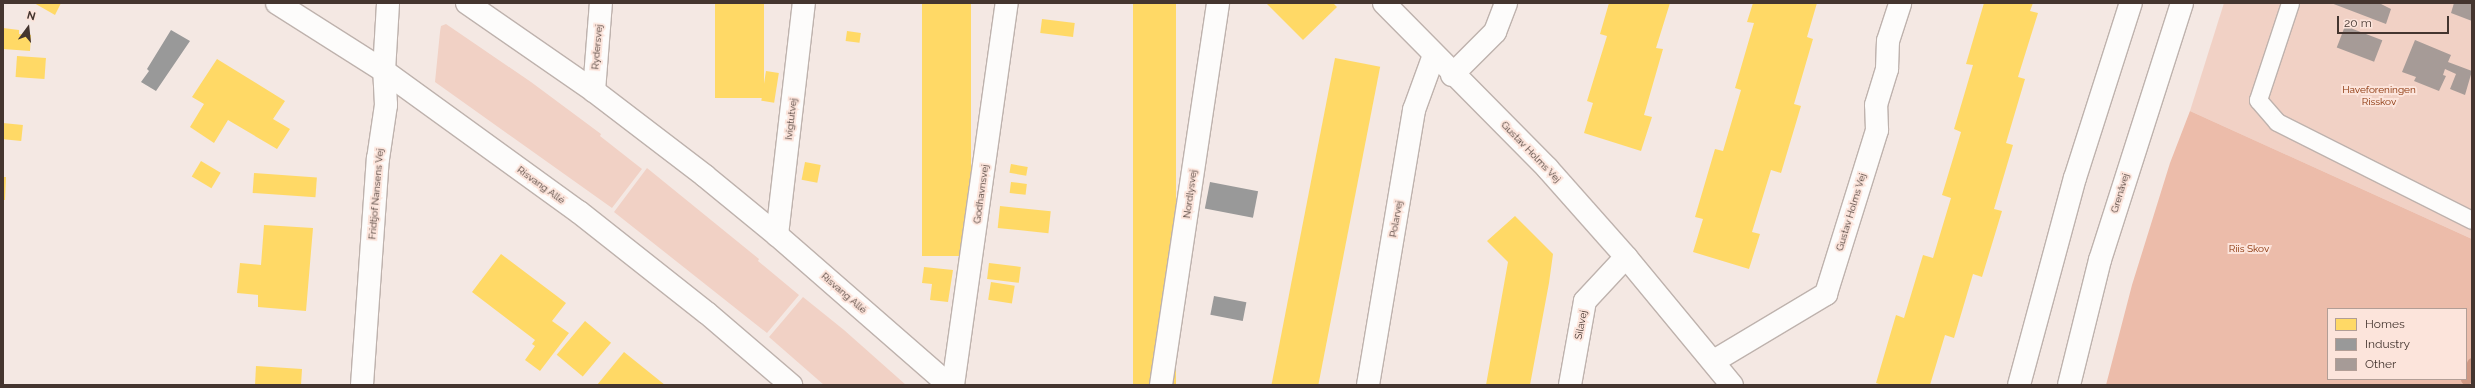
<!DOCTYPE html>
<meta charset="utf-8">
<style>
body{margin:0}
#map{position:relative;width:2475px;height:388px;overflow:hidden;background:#f4e8e3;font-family:Raleway,sans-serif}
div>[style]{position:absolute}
.green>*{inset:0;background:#f1d1c5}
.forest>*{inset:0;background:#ecbcaa}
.homes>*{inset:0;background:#ffd966;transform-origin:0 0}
.industry>*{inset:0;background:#999;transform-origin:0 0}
.stream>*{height:11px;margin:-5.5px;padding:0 5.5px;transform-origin:5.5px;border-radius:5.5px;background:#d09984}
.building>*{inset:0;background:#a69b97;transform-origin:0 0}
.roads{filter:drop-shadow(1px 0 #beb2ad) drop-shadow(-1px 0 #beb2ad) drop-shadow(0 1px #beb2ad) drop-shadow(0 -1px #beb2ad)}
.lane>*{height:17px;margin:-8.5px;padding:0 8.5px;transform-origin:8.5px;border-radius:8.5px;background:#fdfcfb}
.street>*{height:22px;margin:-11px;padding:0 11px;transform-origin:11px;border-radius:11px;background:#fdfcfb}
.secondary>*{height:22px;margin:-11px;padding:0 11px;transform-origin:11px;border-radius:11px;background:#fdfcfb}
span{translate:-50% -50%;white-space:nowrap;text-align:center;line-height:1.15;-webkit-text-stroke:4px #fce4db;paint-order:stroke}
.street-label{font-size:10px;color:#44352f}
.park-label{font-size:10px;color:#862d00}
.frame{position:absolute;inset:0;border:4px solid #44352f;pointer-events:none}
.legend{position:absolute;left:2327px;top:308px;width:140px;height:72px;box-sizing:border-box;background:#fce4db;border:1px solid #b29e96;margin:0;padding:5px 7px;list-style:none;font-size:12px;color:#44352f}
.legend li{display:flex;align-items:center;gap:8px;height:20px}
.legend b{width:20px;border:1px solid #b29e96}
.north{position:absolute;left:8px;top:8px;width:40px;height:40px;-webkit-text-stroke:3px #fce4db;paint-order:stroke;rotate:15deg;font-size:11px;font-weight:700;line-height:16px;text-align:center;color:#44352f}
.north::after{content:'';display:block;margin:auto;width:14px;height:18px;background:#44352f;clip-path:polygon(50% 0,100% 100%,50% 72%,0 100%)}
.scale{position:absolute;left:2337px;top:16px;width:112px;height:18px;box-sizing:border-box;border:2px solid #44352f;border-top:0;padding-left:5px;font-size:12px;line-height:14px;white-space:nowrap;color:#44352f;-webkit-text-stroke:3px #fce4db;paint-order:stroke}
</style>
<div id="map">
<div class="green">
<i style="clip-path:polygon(2224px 3px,2472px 3px,2472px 239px,2190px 111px)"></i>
<i style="clip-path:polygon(446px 24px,531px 82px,601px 134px,600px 136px,642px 169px,612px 208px,435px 82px,440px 32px,441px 26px)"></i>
<i style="clip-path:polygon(647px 168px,759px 259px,758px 261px,799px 295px,767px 333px,614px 212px)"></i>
<i style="clip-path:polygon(803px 297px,844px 330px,906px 385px,824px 385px,769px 337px)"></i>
</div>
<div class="forest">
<i style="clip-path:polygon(evenodd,2190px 111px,2472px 239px,2472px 385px,2106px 385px,2132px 285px,2170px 163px,2190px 111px,2328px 309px,2466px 309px,2466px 379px,2328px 379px,2328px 309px)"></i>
</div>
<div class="homes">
<i style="clip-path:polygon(34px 3px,61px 3px,55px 15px)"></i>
<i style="left:715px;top:3px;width:49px;height:95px"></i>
<i style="left:922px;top:3px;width:49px;height:253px"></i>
<i style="left:1133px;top:3px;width:43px;height:386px"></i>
<i style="clip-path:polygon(1266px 3px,1333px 3px,1337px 7px,1303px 40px)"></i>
<i style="clip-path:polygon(1609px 3px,1670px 3px,1656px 48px,1663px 49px,1644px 115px,1652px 117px,1641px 151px,1584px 133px,1593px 103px,1587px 101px,1607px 36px,1600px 34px)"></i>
<i style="clip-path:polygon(1753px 3px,1817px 3px,1807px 37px,1813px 39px,1794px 104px,1801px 106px,1781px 173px,1771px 170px,1752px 232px,1760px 234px,1749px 269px,1693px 252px,1703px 219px,1695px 217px,1715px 149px,1723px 151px,1741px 90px,1735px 88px,1754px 23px,1747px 22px)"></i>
<i style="clip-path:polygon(1984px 3px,2033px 3px,2030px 11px,2038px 13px,2018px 77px,2025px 79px,2006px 143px,2013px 145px,1994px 209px,2002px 211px,1982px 277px,1973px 274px,1954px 338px,1945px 335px,1930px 385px,1882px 385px,1876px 383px,1896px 315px,1904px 318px,1923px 255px,1933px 258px,1951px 198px,1942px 195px,1961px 132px,1954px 129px,1973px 65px,1966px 64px)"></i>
<i style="left:1042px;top:19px;width:33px;height:14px;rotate:7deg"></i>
<i style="clip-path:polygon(3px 28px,19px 30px,19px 34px,31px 35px,30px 51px,3px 49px)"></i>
<i style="left:847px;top:31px;width:14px;height:10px;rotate:8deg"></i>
<i style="left:17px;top:56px;width:29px;height:21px;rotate:4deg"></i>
<i style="left:1335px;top:58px;width:46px;height:332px;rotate:11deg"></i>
<i style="clip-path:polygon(217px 59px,285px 101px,273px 119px,290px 129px,277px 149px,228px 120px,214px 143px,190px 127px,204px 104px,192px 97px)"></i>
<i style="left:766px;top:71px;width:13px;height:30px;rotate:9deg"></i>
<i style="left:3px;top:123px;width:20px;height:16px;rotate:6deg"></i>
<i style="left:201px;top:161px;width:23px;height:18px;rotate:31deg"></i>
<i style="left:805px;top:162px;width:16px;height:18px;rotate:11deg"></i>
<i style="left:1011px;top:164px;width:17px;height:9px;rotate:10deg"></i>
<i style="left:254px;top:173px;width:63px;height:20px;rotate:4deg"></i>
<i style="clip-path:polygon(3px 177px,6px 177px,5px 200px,3px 200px)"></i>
<i style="left:1011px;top:182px;width:16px;height:11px;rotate:7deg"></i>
<i style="left:1000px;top:206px;width:51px;height:22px;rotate:6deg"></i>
<i style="clip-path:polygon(1515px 216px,1553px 254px,1549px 283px,1530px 385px,1486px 385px,1508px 262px,1487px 241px)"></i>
<i style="clip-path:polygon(264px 225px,313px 228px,306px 311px,258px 307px,258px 295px,237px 293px,240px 263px,261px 265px)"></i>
<i style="clip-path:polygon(501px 254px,566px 303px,552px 321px,569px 333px,540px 371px,525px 360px,535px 346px,532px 344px,535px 340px,472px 292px)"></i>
<i style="left:989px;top:263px;width:32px;height:16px;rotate:7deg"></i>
<i style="clip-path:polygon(924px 267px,953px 270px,948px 302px,930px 300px,932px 284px,922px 283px)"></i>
<i style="left:991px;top:282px;width:24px;height:18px;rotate:9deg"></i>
<i style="left:585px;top:321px;width:34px;height:44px;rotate:40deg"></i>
<i style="clip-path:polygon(624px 352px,665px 385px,597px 385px)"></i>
<i style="clip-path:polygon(256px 366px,302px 369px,301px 385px,255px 385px)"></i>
</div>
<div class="industry">
<i style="clip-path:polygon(171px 30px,190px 41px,156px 91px,141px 82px,149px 71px,147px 69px)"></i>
<i style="left:1210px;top:182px;width:49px;height:27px;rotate:11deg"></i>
<i style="left:1214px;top:296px;width:33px;height:19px;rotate:11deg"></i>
</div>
<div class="stream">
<i style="left:2466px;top:379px;width:17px;rotate:-69deg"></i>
</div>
<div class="building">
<i style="clip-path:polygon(2331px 3px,2379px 3px,2391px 9px,2386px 24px)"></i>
<i style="clip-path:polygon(2454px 3px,2472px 3px,2472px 21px,2451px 13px)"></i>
<i style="left:2345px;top:26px;width:40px;height:23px;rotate:21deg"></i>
<i style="clip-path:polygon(2415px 40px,2451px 55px,2448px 62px,2472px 71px,2465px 95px,2450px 89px,2456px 74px,2445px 69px,2443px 75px,2446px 76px,2439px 91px,2414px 81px,2416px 77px,2402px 72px)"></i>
</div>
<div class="roads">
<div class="lane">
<i style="left:2290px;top:3px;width:102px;rotate:108.3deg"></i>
<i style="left:2258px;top:100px;width:29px;rotate:49deg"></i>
<i style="left:2277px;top:122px;width:218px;rotate:26.7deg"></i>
</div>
<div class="street">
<i style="left:1384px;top:3px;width:233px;rotate:45.3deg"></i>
<i style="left:1548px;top:169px;width:118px;rotate:48.4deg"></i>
<i style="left:1626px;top:257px;width:166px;rotate:50.4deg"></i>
<i style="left:1452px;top:75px;width:61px;rotate:-45deg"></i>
<i style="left:1495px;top:32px;width:31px;rotate:-69deg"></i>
<i style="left:594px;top:91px;width:88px;rotate:-85.5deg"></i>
<i style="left:777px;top:235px;width:234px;rotate:-83.4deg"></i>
<i style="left:1714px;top:361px;width:131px;rotate:-30.9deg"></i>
<i style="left:1826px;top:294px;width:172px;rotate:-72.7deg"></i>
<i style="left:1877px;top:130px;width:25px;rotate:-92deg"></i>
<i style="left:1876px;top:105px;width:38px;rotate:-73deg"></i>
<i style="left:1887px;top:69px;width:28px;rotate:-88deg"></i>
<i style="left:1888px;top:41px;width:40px;rotate:-72deg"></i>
<i style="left:362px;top:385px;width:227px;rotate:-86deg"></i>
<i style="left:378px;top:159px;width:55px;rotate:-81.6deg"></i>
<i style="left:386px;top:105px;width:34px;rotate:-93deg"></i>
<i style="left:384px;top:71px;width:68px;rotate:-86.6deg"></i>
<i style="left:953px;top:385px;width:386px;rotate:-82deg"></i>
<i style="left:1161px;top:385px;width:386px;rotate:-81.5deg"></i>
<i style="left:1368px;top:385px;width:279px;rotate:-80.5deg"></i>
<i style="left:1414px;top:110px;width:59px;rotate:-70deg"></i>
<i style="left:1570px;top:385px;width:85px;rotate:-79.9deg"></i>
<i style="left:1585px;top:301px;width:60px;rotate:-47deg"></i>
</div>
<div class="secondary">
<i style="left:277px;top:3px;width:127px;rotate:32.4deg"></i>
<i style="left:384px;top:71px;width:241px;rotate:35.9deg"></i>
<i style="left:579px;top:212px;width:163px;rotate:38.3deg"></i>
<i style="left:707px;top:313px;width:111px;rotate:40.6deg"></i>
<i style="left:467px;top:3px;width:155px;rotate:34.7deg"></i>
<i style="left:594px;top:91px;width:140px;rotate:37.4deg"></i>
<i style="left:705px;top:176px;width:93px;rotate:39.3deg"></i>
<i style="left:777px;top:235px;width:228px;rotate:41.1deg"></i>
<i style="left:2019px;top:385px;width:214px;rotate:-74.9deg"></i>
<i style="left:2075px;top:178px;width:184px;rotate:-72.3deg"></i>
<i style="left:2069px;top:385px;width:129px;rotate:-76.1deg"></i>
<i style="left:2100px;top:260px;width:270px;rotate:-72.3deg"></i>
</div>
</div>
<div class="street-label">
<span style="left:597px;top:47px;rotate:-85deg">Rydersvej</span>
<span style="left:791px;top:119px;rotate:-83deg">Ivigtutvej</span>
<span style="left:1531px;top:152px;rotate:46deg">Gustav Holms Vej</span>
<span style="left:541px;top:185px;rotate:36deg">Risvang Allé</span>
<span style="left:2120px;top:193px;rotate:-73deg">Grenåvej</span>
<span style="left:376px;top:194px;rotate:-85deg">Fridtjof Nansens Vej</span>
<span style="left:981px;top:194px;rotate:-82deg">Godhavnsvej</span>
<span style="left:1190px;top:194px;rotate:-82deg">Nordlysvej</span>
<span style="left:1851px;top:212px;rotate:-73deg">Gustav Holms Vej</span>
<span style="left:1396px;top:219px;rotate:-80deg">Polarvej</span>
<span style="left:844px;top:293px;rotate:41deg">Risvang Allé</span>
<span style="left:1581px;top:325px;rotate:-79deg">Silavej</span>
</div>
<div class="park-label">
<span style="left:2379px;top:95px">Haveforeningen<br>Risskov</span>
<span style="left:2249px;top:249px">Riis Skov</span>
</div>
<div class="frame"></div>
<ul class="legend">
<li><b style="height:11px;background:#ffd966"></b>Homes</li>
<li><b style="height:11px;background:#999"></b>Industry</li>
<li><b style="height:11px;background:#a69b97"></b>Other</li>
</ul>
<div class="north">N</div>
<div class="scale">20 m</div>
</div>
